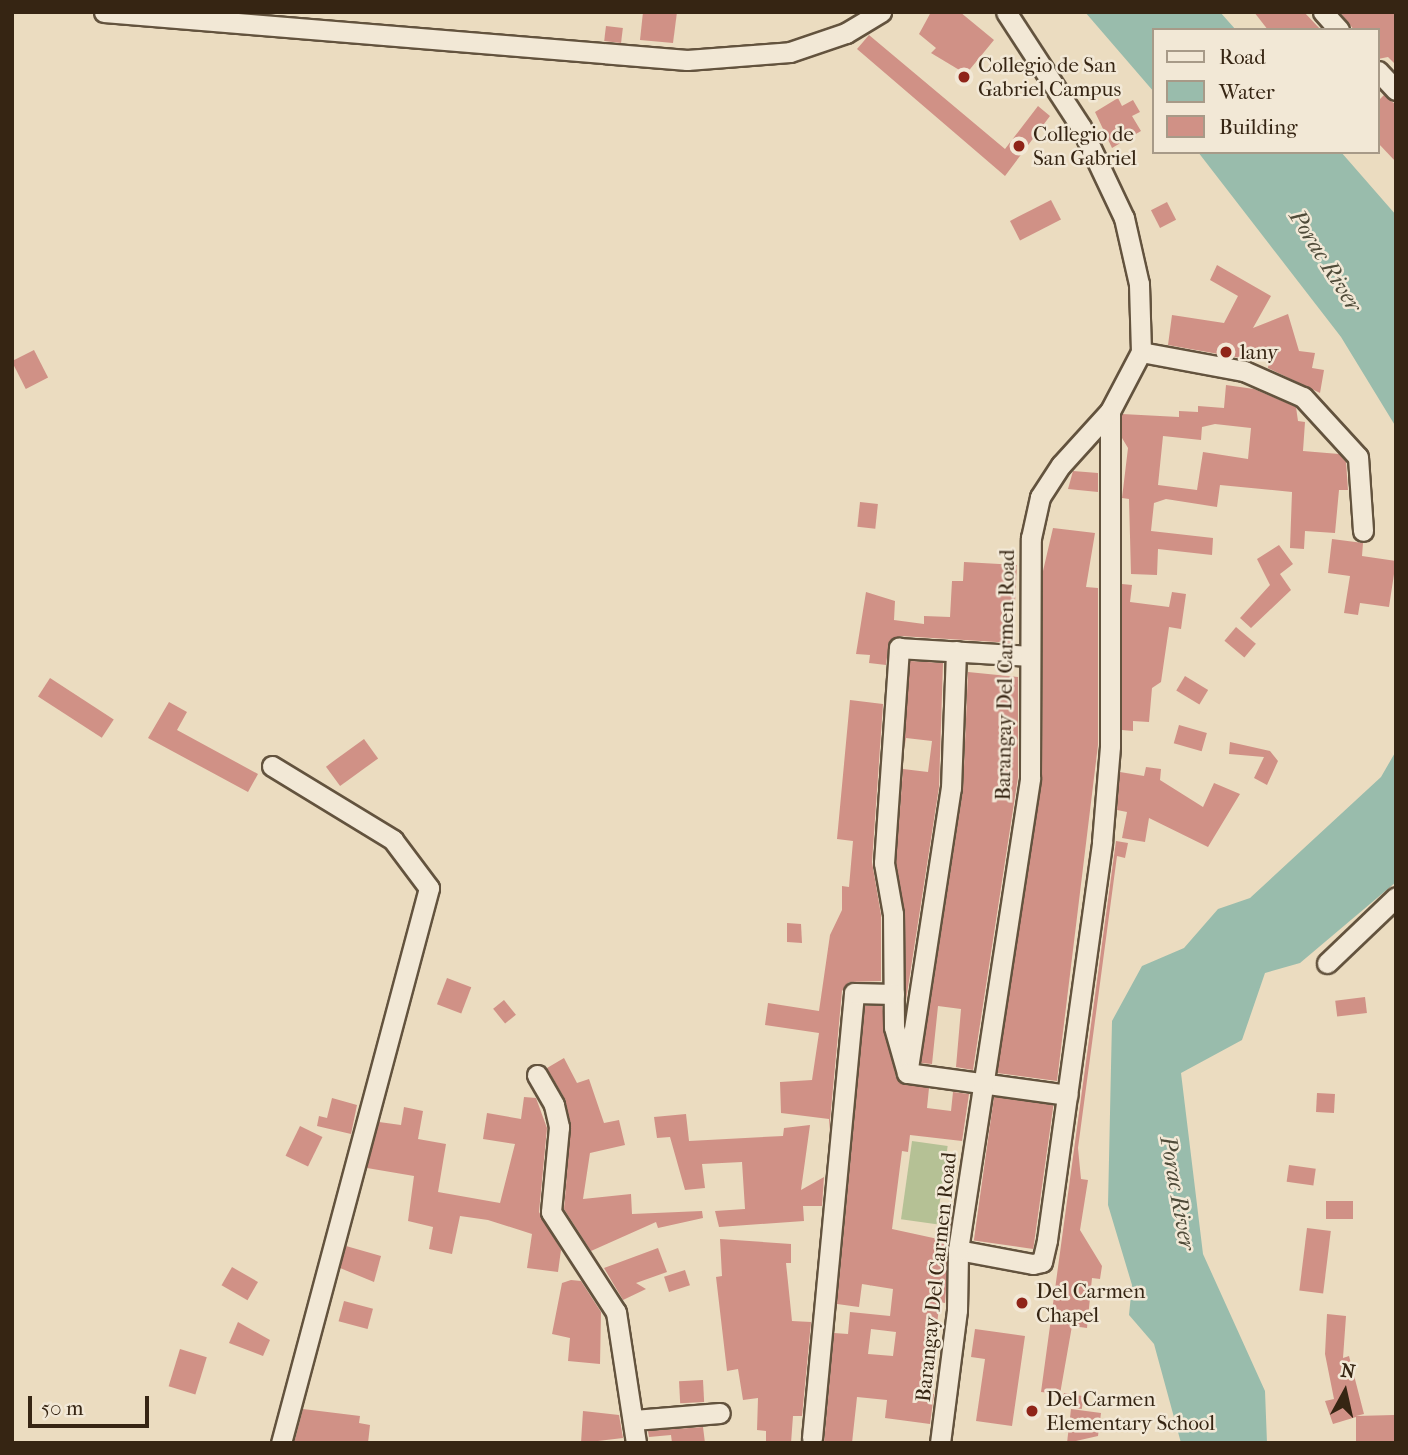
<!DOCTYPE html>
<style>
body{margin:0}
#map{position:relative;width:1408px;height:1455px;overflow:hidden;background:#ebdcc0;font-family:"IM FELL French Canon",serif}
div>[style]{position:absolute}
.green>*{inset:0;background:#b5c195;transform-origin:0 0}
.water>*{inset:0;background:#99bcac}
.building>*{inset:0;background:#d09186;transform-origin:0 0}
.roads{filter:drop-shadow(2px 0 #63533e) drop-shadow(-2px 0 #63533e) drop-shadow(0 2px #63533e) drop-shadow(0 -2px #63533e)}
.minor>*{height:19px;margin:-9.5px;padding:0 9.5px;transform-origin:9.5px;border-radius:9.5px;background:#f2e8d6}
.dots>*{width:19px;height:19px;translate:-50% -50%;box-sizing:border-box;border:4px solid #f2e8d6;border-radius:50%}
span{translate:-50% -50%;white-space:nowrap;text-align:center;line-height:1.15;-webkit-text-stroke:5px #f2e8d6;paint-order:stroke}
.poi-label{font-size:21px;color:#362513}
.left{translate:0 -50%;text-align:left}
.street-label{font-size:21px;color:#362513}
.water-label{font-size:23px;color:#4f4b39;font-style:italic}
.frame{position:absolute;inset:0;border:14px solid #362513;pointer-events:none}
.legend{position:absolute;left:1152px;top:28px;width:228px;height:126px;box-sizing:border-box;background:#f2e8d6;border:2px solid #a79a88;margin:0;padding:9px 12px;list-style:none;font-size:21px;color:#362513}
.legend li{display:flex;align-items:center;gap:14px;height:35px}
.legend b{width:35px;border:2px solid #a79a88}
.north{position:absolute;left:1310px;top:1357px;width:70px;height:70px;-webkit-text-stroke:5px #f2e8d6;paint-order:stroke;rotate:8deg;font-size:19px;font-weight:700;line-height:28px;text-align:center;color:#362513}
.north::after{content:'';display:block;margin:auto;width:24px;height:32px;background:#362513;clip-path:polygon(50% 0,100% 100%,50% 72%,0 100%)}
.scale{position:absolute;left:28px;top:1396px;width:121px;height:32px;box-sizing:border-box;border:4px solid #362513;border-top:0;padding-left:9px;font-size:21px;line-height:24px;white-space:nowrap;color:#362513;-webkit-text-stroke:5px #f2e8d6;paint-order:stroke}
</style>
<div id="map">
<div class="green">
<i style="left:912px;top:1141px;width:36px;height:79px;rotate:8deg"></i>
</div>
<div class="water">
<i style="clip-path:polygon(1085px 12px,1220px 12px,1236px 30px,1154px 30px,1154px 92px)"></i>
<i style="clip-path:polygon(1198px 152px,1341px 152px,1396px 215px,1396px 427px,1341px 337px)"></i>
<i style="clip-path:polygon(1396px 751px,1396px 882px,1300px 963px,1265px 973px,1242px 1040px,1181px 1073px,1203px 1254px,1265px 1391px,1267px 1443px,1181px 1443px,1154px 1344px,1129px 1315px,1132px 1285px,1108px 1205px,1112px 1021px,1142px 966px,1184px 948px,1218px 909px,1250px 898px,1381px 777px)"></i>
</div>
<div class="building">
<i style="clip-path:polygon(643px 12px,677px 12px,673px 43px,640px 40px)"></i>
<i style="clip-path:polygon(931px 12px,960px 12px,994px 40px,966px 74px,931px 53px,936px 48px,919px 34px)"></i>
<i style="clip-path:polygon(1254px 12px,1304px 12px,1321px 30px,1268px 30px)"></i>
<i style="clip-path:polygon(1340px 12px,1396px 12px,1396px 65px,1388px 57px,1378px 59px,1378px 30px,1354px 30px)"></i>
<i style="left:606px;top:26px;width:17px;height:15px;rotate:7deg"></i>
<i style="clip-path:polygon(869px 35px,1005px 149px,1038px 106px,1050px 116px,1005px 176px,857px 49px)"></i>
<i style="clip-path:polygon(1384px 95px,1396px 105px,1396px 162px,1378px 143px,1378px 101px)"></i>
<i style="clip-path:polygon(1118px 98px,1122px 106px,1133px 100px,1140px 112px,1132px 116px,1141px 131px,1112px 148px,1095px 112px)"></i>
<i style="left:1051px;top:200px;width:22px;height:46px;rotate:63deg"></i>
<i style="left:1167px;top:202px;width:20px;height:18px;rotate:63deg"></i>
<i style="clip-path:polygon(1217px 265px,1271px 296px,1253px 328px,1288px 314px,1299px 351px,1315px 353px,1312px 368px,1324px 370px,1320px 393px,1268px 368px,1270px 352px,1242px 348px,1241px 358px,1168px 345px,1172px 315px,1224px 323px,1238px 296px,1210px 280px)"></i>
<i style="left:34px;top:350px;width:31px;height:25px;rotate:63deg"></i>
<i style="clip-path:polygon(evenodd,1226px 385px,1254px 389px,1296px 407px,1298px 421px,1305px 422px,1303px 451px,1339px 454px,1346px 462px,1348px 490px,1339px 490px,1335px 533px,1305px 531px,1304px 549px,1290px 548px,1292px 492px,1220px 485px,1217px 507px,1166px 499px,1154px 503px,1151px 531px,1213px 538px,1212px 555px,1158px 549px,1157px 575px,1131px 574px,1129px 499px,1122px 498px,1128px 448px,1122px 438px,1122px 414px,1179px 417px,1179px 411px,1198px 412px,1198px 406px,1224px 408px,1226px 385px,1215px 424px,1251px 428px,1248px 459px,1203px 452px,1197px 490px,1158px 485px,1163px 436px,1201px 440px,1202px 427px,1215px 424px)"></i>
<i style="clip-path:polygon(1073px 471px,1098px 473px,1098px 492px,1068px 489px)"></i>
<i style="left:860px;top:502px;width:18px;height:25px;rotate:6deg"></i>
<i style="clip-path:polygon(1053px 528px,1095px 533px,1086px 587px,1098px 588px,1098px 745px,1057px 1081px,997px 1073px,1042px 780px,1043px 571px)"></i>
<i style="clip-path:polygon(1332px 539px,1363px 543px,1362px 556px,1396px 561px,1389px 607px,1360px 603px,1358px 615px,1344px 613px,1350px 576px,1328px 573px)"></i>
<i style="clip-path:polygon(1279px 545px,1293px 564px,1280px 574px,1291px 590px,1251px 628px,1240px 618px,1270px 585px,1257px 559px)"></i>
<i style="clip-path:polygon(964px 562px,1017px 565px,1013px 643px,900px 636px,889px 642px,886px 665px,869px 663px,870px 655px,856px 654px,866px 592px,895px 601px,894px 620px,924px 624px,924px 616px,950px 617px,952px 581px,963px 581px)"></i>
<i style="clip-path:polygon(1122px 584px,1132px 585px,1130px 602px,1169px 607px,1172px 592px,1186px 594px,1181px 629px,1169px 627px,1161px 682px,1152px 688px,1149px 722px,1133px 721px,1133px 731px,1122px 730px)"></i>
<i style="left:1236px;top:627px;width:26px;height:18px;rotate:40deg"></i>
<i style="clip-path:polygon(910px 661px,943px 663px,939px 787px,906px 1000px,905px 914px,896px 862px,903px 769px,928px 772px,932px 741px,906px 738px,904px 750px)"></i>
<i style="clip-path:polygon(968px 672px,1018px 677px,1018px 777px,973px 1070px,956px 1067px,961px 1009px,938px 1006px,932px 1064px,921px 1063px,963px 790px)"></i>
<i style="left:1185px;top:676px;width:27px;height:17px;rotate:31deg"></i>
<i style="left:50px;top:678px;width:76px;height:22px;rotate:33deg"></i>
<i style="clip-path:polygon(850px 700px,883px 704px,872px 862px,881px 915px,881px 981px,849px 982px,842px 991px,829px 1131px,829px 1119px,781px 1113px,780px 1082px,812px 1080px,819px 1033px,765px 1025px,768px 1003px,819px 1011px,830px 935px,842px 910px,842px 886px,849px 887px,853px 841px,837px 839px)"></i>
<i style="clip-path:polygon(169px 702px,187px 712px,177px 730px,258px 774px,248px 792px,148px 738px)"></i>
<i style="left:1179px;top:725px;width:29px;height:19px;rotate:16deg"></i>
<i style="left:364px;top:739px;width:24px;height:47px;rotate:54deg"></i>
<i style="clip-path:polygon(1230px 742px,1270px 751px,1278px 761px,1267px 785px,1254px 778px,1264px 757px,1229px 754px)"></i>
<i style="clip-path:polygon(1146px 767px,1161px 769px,1160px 780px,1203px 807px,1214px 783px,1240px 794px,1208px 847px,1149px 818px,1145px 842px,1122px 838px,1127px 812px,1117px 810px,1120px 772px,1144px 776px)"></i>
<i style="clip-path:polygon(1116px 841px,1128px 843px,1125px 858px,1117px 856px,1078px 1148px,1081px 1179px,1088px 1180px,1080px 1230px,1102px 1266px,1100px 1279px,1092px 1278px,1087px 1328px,1072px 1326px,1060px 1394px,1041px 1392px)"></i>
<i style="clip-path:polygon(787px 923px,801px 924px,802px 943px,787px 942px)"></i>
<i style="left:447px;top:978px;width:26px;height:28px;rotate:21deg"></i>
<i style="left:1365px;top:997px;width:16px;height:30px;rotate:83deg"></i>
<i style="left:504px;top:1000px;width:19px;height:14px;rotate:51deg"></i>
<i style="clip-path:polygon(evenodd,865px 1006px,882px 1006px,896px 1078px,929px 1088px,927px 1108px,951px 1111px,953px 1092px,969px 1094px,962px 1141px,910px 1135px,908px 1152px,902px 1151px,892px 1229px,938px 1239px,942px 1205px,952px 1207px,945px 1303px,940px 1302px,937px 1323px,929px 1322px,920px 1391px,934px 1394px,930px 1424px,885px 1418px,887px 1400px,857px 1397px,852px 1443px,824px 1443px,834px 1333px,848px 1334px,850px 1312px,890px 1316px,893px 1289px,862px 1284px,859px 1307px,837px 1304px,865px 1006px,871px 1329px,896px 1332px,893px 1356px,868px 1354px,871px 1329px)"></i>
<i style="clip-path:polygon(564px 1058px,577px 1083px,589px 1079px,604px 1123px,619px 1120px,625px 1145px,590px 1153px,583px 1199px,631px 1194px,632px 1214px,702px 1211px,703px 1218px,658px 1228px,656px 1222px,591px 1251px,564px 1209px,571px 1125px,565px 1099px,547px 1068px)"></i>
<i style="left:1317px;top:1093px;width:18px;height:19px;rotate:3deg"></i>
<i style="clip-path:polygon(524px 1097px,536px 1098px,547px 1128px,539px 1212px,561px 1250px,558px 1272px,527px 1268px,532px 1234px,488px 1220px,460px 1216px,452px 1254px,429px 1249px,433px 1227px,408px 1221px,414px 1176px,367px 1168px,379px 1122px,401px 1125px,404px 1107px,423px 1111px,418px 1139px,446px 1144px,438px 1192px,500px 1203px,515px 1144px,483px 1139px,487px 1113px,521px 1119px)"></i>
<i style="left:994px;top:1097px;width:60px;height:145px;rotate:8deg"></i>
<i style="clip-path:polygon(332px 1098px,357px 1105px,351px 1134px,317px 1126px,319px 1116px,327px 1118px)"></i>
<i style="clip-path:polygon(686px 1114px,689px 1141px,783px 1136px,784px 1128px,810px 1125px,801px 1190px,824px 1177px,822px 1206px,803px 1206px,804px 1221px,719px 1227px,715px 1211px,745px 1209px,742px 1162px,702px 1164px,705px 1188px,685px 1190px,670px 1137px,657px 1138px,654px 1117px)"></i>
<i style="left:300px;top:1126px;width:25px;height:33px;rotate:26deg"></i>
<i style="left:1289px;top:1165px;width:27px;height:17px;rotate:8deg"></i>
<i style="left:1353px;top:1201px;width:18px;height:27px;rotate:90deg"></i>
<i style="left:1307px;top:1228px;width:24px;height:63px;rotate:7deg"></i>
<i style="clip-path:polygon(720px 1239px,791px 1244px,791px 1263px,786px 1263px,792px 1321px,811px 1322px,802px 1416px,793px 1416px,791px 1443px,766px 1443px,766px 1431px,757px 1430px,758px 1398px,743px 1400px,738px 1369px,727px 1371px,716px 1277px,722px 1276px)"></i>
<i style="clip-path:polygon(346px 1246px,381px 1256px,374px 1282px,340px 1268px)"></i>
<i style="clip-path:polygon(658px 1248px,667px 1272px,636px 1283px,646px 1289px,623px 1300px,604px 1268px)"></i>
<i style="left:232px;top:1267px;width:30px;height:21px;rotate:30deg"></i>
<i style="left:685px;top:1270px;width:16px;height:22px;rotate:72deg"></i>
<i style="clip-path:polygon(571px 1280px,581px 1281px,601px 1312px,600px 1364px,568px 1361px,570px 1338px,552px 1334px,562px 1283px)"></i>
<i style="left:344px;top:1301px;width:30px;height:21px;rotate:15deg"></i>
<i style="clip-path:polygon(1327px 1314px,1346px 1316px,1343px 1358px,1349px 1356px,1364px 1414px,1356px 1416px,1394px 1415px,1395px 1443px,1356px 1443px,1356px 1417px,1333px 1424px,1325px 1401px,1334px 1399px,1325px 1354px)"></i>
<i style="clip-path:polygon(238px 1322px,270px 1340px,263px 1356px,229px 1343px)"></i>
<i style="clip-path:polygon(975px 1329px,1025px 1336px,1012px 1426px,976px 1421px,985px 1359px,971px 1357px)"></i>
<i style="left:180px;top:1349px;width:28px;height:39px;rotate:17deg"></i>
<i style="left:703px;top:1380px;width:22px;height:24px;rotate:87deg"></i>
<i style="left:1064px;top:1393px;width:20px;height:13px;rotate:9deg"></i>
<i style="clip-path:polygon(303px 1409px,360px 1416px,359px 1423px,370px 1425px,368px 1443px,294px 1443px)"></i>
<i style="clip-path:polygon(1071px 1409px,1101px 1413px,1098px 1436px,1067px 1443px)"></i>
<i style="clip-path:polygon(583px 1411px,619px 1415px,623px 1438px,581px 1443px)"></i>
<i style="clip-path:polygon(703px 1427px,705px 1443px,672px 1443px,671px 1435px,649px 1437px,648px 1431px)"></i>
</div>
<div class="roads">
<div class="minor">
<i style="left:104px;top:12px;width:585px;rotate:4.71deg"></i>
<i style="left:687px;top:60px;width:103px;rotate:-4.4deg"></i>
<i style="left:790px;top:52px;width:59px;rotate:-18.7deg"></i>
<i style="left:846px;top:33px;width:41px;rotate:-31deg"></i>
<i style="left:1323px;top:12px;width:24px;rotate:48deg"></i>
<i style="left:1378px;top:71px;width:26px;rotate:47deg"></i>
<i style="left:1141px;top:352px;width:105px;rotate:10.5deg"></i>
<i style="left:1244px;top:371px;width:64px;rotate:23.8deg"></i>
<i style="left:1303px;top:397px;width:81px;rotate:47.5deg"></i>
<i style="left:1358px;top:457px;width:74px;rotate:86.1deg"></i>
<i style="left:272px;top:766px;width:142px;rotate:31.4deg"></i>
<i style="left:393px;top:840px;width:60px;rotate:53.1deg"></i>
<i style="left:429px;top:888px;width:574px;rotate:104.93deg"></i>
<i style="left:1327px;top:963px;width:95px;rotate:-43.7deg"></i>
<i style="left:908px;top:1068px;width:283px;rotate:-81.3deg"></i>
<i style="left:951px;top:788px;width:137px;rotate:-87.9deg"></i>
<i style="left:907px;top:1073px;width:48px;rotate:-105.8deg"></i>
<i style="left:894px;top:1027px;width:113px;rotate:-90.5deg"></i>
<i style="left:893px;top:914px;width:52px;rotate:-100deg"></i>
<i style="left:884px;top:863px;width:216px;rotate:-86deg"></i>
<i style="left:899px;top:648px;width:131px;rotate:3.5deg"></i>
<i style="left:907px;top:1073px;width:162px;rotate:7.8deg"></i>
<i style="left:537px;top:1075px;width:34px;rotate:60deg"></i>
<i style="left:554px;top:1105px;width:23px;rotate:77deg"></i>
<i style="left:559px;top:1127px;width:85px;rotate:95.4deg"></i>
<i style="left:551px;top:1212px;width:119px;rotate:57deg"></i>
<i style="left:616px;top:1312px;width:133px;rotate:81.3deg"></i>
<i style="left:958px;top:1250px;width:76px;rotate:10.6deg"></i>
<i style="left:1033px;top:1264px;width:9px;rotate:-13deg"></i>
<i style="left:1042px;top:1262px;width:23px;rotate:-77deg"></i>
<i style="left:1047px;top:1240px;width:402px;rotate:-82.1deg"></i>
<i style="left:1102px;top:842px;width:96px;rotate:-85.2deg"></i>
<i style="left:1110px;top:746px;width:335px;rotate:-90deg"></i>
<i style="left:634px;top:1420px;width:86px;rotate:-4.7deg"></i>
<i style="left:812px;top:1438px;width:447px;rotate:-84.6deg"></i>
<i style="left:854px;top:993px;width:40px;rotate:1.4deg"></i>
<i style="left:940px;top:1443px;width:134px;rotate:-82.7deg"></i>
<i style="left:957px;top:1310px;width:60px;rotate:-89deg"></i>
<i style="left:958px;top:1250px;width:477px;rotate:-81.3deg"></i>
<i style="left:1030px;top:778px;width:240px;rotate:-89.8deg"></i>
<i style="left:1031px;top:538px;width:42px;rotate:-77.6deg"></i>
<i style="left:1040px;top:497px;width:38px;rotate:-57deg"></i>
<i style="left:1061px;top:465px;width:73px;rotate:-47.8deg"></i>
<i style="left:1110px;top:411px;width:67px;rotate:-62.3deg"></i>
<i style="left:1141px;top:352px;width:68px;rotate:-91.7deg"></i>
<i style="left:1139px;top:284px;width:68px;rotate:-102.8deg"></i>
<i style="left:1124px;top:218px;width:101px;rotate:-115.3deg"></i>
<i style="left:1081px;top:127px;width:137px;rotate:-123.1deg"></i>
</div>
</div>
<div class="dots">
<i style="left:964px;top:77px;background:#8f2418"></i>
<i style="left:1019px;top:146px;background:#8f2418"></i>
<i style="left:1226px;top:352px;background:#8f2418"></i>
<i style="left:1022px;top:1303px;background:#8f2418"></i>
<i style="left:1032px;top:1411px;background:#8f2418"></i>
</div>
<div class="poi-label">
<span class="left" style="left:978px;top:77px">Collegio de San<br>Gabriel Campus</span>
<span class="left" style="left:1033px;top:146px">Collegio de<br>San Gabriel</span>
<span class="left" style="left:1240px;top:352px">lany</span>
<span class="left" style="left:1036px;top:1303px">Del Carmen<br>Chapel</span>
<span class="left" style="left:1046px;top:1411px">Del Carmen<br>Elementary School</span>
</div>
<div class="street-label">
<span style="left:1005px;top:675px;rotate:-89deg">Barangay Del Carmen Road</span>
<span style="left:936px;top:1277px;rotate:-84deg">Barangay Del Carmen Road</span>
</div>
<div class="water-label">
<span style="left:1325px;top:261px;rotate:58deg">Porac River</span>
<span style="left:1177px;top:1193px;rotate:80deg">Porac River</span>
</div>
<div class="frame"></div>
<ul class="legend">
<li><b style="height:9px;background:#f2e8d6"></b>Road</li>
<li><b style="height:19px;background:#99bcac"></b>Water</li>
<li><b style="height:19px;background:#d09186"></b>Building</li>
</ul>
<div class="north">N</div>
<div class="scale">50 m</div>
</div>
